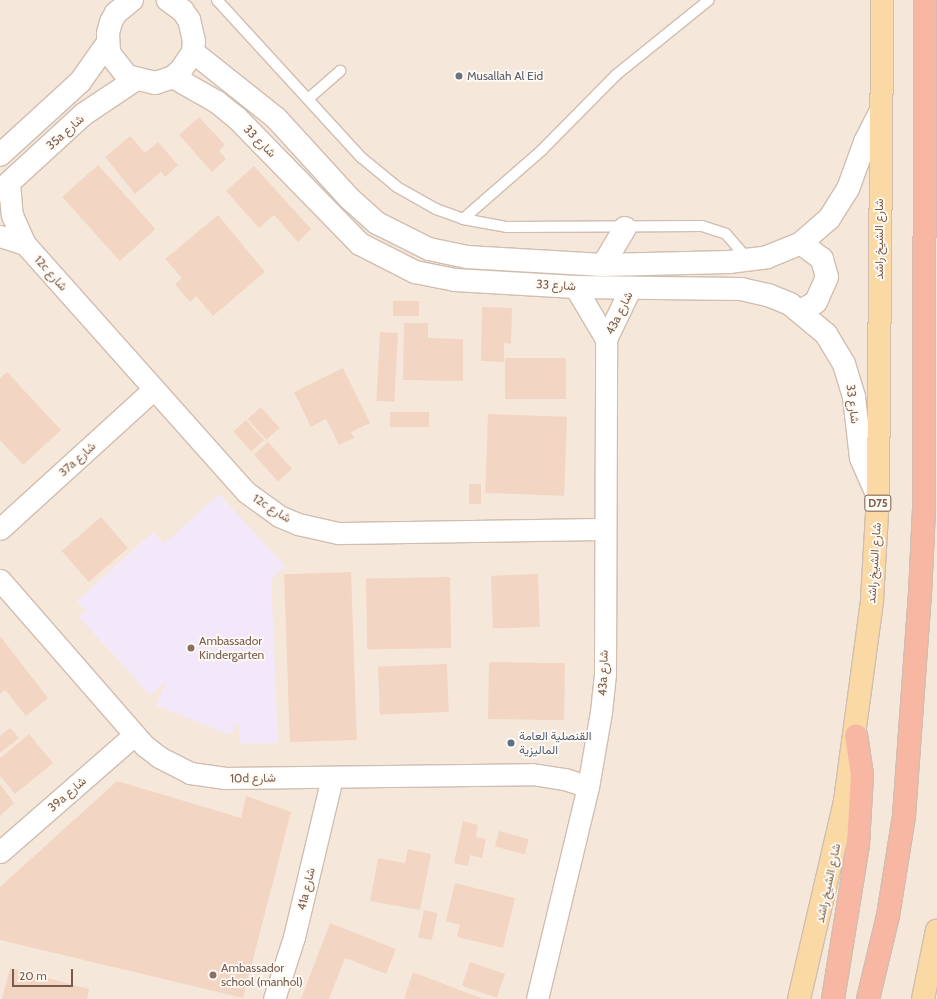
<!DOCTYPE html>
<meta charset="utf-8">
<style>
body{margin:0}
#map{position:relative;width:937px;height:999px;overflow:hidden;background:#fdf6ec;font-family:Cabin,Vazirmatn,sans-serif}
div>[style]{position:absolute}
.residential>*{inset:0;background:#f5e8da;transform-origin:0 0}
.education>*{inset:0;background:#f3e8fa}
.building>*{inset:0;background:#f3d5c3;transform-origin:0 0}
.roads{filter:drop-shadow(1px 0 #d1beb0) drop-shadow(-1px 0 #d1beb0) drop-shadow(0 1px #d1beb0) drop-shadow(0 -1px #d1beb0)}
.lane>*{height:10px;margin:-5px;padding:0 5px;transform-origin:5px;border-radius:5px;background:#fff}
.street>*{height:21px;margin:-10.5px;padding:0 10.5px;transform-origin:10.5px;border-radius:10.5px;background:#fff}
.secondary>*{height:22px;margin:-11px;padding:0 11px;transform-origin:11px;border-radius:11px;background:#fff}
.primary>*{height:22px;margin:-11px;padding:0 11px;transform-origin:11px;border-radius:11px;background:#fbd9a5}
.highway>*{height:22px;margin:-11px;padding:0 11px;transform-origin:11px;border-radius:11px;background:#f7b7a3}
.dots>*{width:11px;height:11px;translate:-50% -50%;box-sizing:border-box;border:2px solid #fffaf3;border-radius:50%}
span{translate:-50% -50%;white-space:nowrap;text-align:center;line-height:1.15;-webkit-text-stroke:3.5px #fffaf3;paint-order:stroke}
.shield-label span{padding:1px 3px;background:#fffaf3;border:1px solid;border-radius:3px;-webkit-text-stroke-width:0}
.shield-label{font-size:11px;color:#7a5c4d;font-weight:700}
.worship-label{font-size:12px;color:#5b616d}
.left{translate:0 -50%;text-align:left}
.street-label{font-size:12px;color:#7a5c4d}
.education-label{font-size:12px;color:#785e54}
.service-label{font-size:12px;color:#4e5e75}
.scale{position:absolute;left:12px;top:969px;width:61px;height:18px;box-sizing:border-box;border:2px solid #7a5c4d;border-top:0;padding-left:5px;font-size:12px;line-height:14px;white-space:nowrap;color:#7a5c4d;-webkit-text-stroke:3px #fffaf3;paint-order:stroke}
</style>
<div id="map">
<div class="residential">
<i style="left:0;top:0;width:937px;height:999px"></i>
</div>
<div class="education">
<i style="clip-path:polygon(219px 494px,285px 566px,271px 579px,278px 743px,240px 744px,239px 723px,229px 735px,156px 705px,167px 680px,150px 695px,79px 617px,86px 611px,77px 601px,153px 532px,164px 544px)"></i>
</div>
<div class="building">
<i style="clip-path:polygon(199px 117px,225px 145px,219px 151px,226px 159px,212px 172px,179px 135px)"></i>
<i style="clip-path:polygon(130px 136px,145px 153px,158px 142px,178px 165px,165px 177px,161px 172px,135px 194px,105px 157px)"></i>
<i style="left:98px;top:165px;width:86px;height:48px;rotate:48deg"></i>
<i style="clip-path:polygon(254px 166px,311px 229px,298px 242px,274px 215px,259px 228px,226px 191px)"></i>
<i style="clip-path:polygon(218px 215px,265px 272px,213px 316px,196px 296px,190px 302px,175px 284px,182px 278px,165px 259px)"></i>
<i style="left:393px;top:301px;width:26px;height:15px"></i>
<i style="clip-path:polygon(482px 307px,512px 308px,511px 344px,504px 343px,504px 362px,481px 361px)"></i>
<i style="clip-path:polygon(404px 323px,428px 323px,428px 338px,463px 339px,463px 381px,403px 380px)"></i>
<i style="left:380px;top:332px;width:18px;height:69px;rotate:3deg"></i>
<i style="left:505px;top:358px;width:61px;height:41px"></i>
<i style="clip-path:polygon(343px 368px,370px 423px,351px 432px,354px 438px,339px 445px,326px 419px,311px 427px,294px 392px)"></i>
<i style="clip-path:polygon(7px 372px,61px 430px,23px 465px,0 440px,0 378px)"></i>
<i style="left:261px;top:407px;width:28px;height:18px;rotate:48deg"></i>
<i style="left:390px;top:412px;width:39px;height:15px"></i>
<i style="left:488px;top:414px;width:79px;height:79px;rotate:2deg"></i>
<i style="left:246px;top:420px;width:27px;height:17px;rotate:48deg"></i>
<i style="left:268px;top:442px;width:36px;height:19px;rotate:48deg"></i>
<i style="left:469px;top:484px;width:12px;height:20px"></i>
<i style="left:101px;top:517px;width:41px;height:52px;rotate:49deg"></i>
<i style="left:351px;top:572px;width:168px;height:67px;rotate:88deg"></i>
<i style="left:538px;top:574px;width:53px;height:47px;rotate:88deg"></i>
<i style="left:450px;top:577px;width:71px;height:84px;rotate:89deg"></i>
<i style="clip-path:polygon(0 636px,48px 698px,26px 716px,5px 690px,0 694px)"></i>
<i style="left:489px;top:662px;width:76px;height:57px;rotate:1deg"></i>
<i style="left:447px;top:664px;width:48px;height:69px;rotate:88deg"></i>
<i style="clip-path:polygon(10px 728px,19px 738px,0 753px,0 736px)"></i>
<i style="clip-path:polygon(29px 734px,53px 763px,15px 794px,0 776px,0 758px)"></i>
<i style="clip-path:polygon(117px 781px,241px 818px,246px 796px,291px 812px,243px 998px,0 940px,0 887px)"></i>
<i style="clip-path:polygon(0 784px,14px 803px,0 816px)"></i>
<i style="clip-path:polygon(463px 821px,478px 825px,476px 837px,486px 839px,482px 858px,470px 855px,468px 866px,454px 863px)"></i>
<i style="left:499px;top:831px;width:31px;height:16px;rotate:15deg"></i>
<i style="clip-path:polygon(408px 849px,431px 854px,420px 910px,370px 901px,378px 858px,405px 863px)"></i>
<i style="clip-path:polygon(455px 883px,515px 898px,503px 948px,457px 937px,460px 925px,446px 921px)"></i>
<i style="left:424px;top:910px;width:14px;height:28px;rotate:12deg"></i>
<i style="clip-path:polygon(330px 923px,396px 949px,386px 974px,345px 958px,329px 999px,301px 999px)"></i>
<i style="left:470px;top:962px;width:37px;height:25px;rotate:19deg"></i>
<i style="clip-path:polygon(10px 968px,89px 989px,87px 999px,2px 999px)"></i>
<i style="clip-path:polygon(413px 972px,483px 999px,404px 999px)"></i>
</div>
<div class="roads">
<div class="lane">
<i style="left:217px;top:0;width:214px;rotate:47.5deg"></i>
<i style="left:362px;top:158px;width:45px;rotate:39.6deg"></i>
<i style="left:397px;top:187px;width:45px;rotate:29.4deg"></i>
<i style="left:436px;top:209px;width:29px;rotate:20deg"></i>
<i style="left:463px;top:219px;width:45px;rotate:10.3deg"></i>
<i style="left:507px;top:227px;width:195px;rotate:-0.3deg"></i>
<i style="left:702px;top:226px;width:25px;rotate:18deg"></i>
<i style="left:726px;top:234px;width:35px;rotate:49deg"></i>
<i style="left:308px;top:99px;width:43px;rotate:-41.2deg"></i>
<i style="left:463px;top:219px;width:105px;rotate:-41.1deg"></i>
<i style="left:542px;top:150px;width:105px;rotate:-45.4deg"></i>
<i style="left:616px;top:75px;width:119px;rotate:-38.9deg"></i>
</div>
<div class="street">
<i style="left:9px;top:183px;width:32px;rotate:85deg"></i>
<i style="left:12px;top:215px;width:32px;rotate:66deg"></i>
<i style="left:25px;top:244px;width:332px;rotate:48.3deg"></i>
<i style="left:246px;top:492px;width:41px;rotate:36deg"></i>
<i style="left:279px;top:516px;width:21px;rotate:23deg"></i>
<i style="left:298px;top:524px;width:41px;rotate:12.7deg"></i>
<i style="left:338px;top:533px;width:267px;rotate:-0.9deg"></i>
<i style="left:0;top:236px;width:26px;rotate:18deg"></i>
<i style="left:575px;top:287px;width:61px;rotate:59.2deg"></i>
<i style="left:0;top:529px;width:208px;rotate:-42.3deg"></i>
<i style="left:0;top:580px;width:220px;rotate:48.9deg"></i>
<i style="left:145px;top:746px;width:18px;rotate:38deg"></i>
<i style="left:159px;top:757px;width:35px;rotate:27deg"></i>
<i style="left:190px;top:773px;width:34px;rotate:8deg"></i>
<i style="left:224px;top:778px;width:308px;rotate:-0.7deg"></i>
<i style="left:532px;top:774px;width:33px;rotate:9deg"></i>
<i style="left:565px;top:779px;width:24px;rotate:19deg"></i>
<i style="left:0;top:852px;width:178px;rotate:-41.1deg"></i>
<i style="left:274px;top:999px;width:65px;rotate:-72.1deg"></i>
<i style="left:294px;top:937px;width:164px;rotate:-76.6deg"></i>
<i style="left:537px;top:999px;width:218px;rotate:-76.5deg"></i>
<i style="left:588px;top:787px;width:76px;rotate:-80.2deg"></i>
<i style="left:601px;top:712px;width:38px;rotate:-84deg"></i>
<i style="left:605px;top:674px;width:335px;rotate:-89.8deg"></i>
<i style="left:606px;top:339px;width:58px;rotate:-64.3deg"></i>
</div>
<div class="secondary">
<i style="left:132px;top:0;width:21px;rotate:141deg"></i>
<i style="left:116px;top:13px;width:10px;rotate:119deg"></i>
<i style="left:111px;top:22px;width:11px;rotate:105deg"></i>
<i style="left:108px;top:33px;width:20px;rotate:87deg"></i>
<i style="left:109px;top:53px;width:29px;rotate:52deg"></i>
<i style="left:127px;top:76px;width:29px;rotate:14deg"></i>
<i style="left:155px;top:83px;width:19px;rotate:-18deg"></i>
<i style="left:173px;top:77px;width:11px;rotate:-41deg"></i>
<i style="left:181px;top:70px;width:22px;rotate:-56deg"></i>
<i style="left:193px;top:52px;width:11px;rotate:-85deg"></i>
<i style="left:194px;top:41px;width:22px;rotate:-103deg"></i>
<i style="left:189px;top:20px;width:11px;rotate:-124deg"></i>
<i style="left:183px;top:11px;width:19px;rotate:-144deg"></i>
<i style="left:193px;top:52px;width:106px;rotate:38.5deg"></i>
<i style="left:276px;top:118px;width:108px;rotate:47.6deg"></i>
<i style="left:349px;top:198px;width:38px;rotate:42deg"></i>
<i style="left:377px;top:223px;width:58px;rotate:26.6deg"></i>
<i style="left:429px;top:249px;width:39px;rotate:12deg"></i>
<i style="left:467px;top:257px;width:136px;rotate:3.4deg"></i>
<i style="left:603px;top:265px;width:126px;rotate:-1.4deg"></i>
<i style="left:729px;top:262px;width:38px;rotate:-7deg"></i>
<i style="left:767px;top:257px;width:37px;rotate:-22deg"></i>
<i style="left:801px;top:243px;width:37px;rotate:-41deg"></i>
<i style="left:829px;top:219px;width:36px;rotate:-58deg"></i>
<i style="left:848px;top:189px;width:50px;rotate:-70.1deg"></i>
<i style="left:865px;top:142px;width:33px;rotate:-63deg"></i>
<i style="left:173px;top:77px;width:51px;rotate:29.6deg"></i>
<i style="left:217px;top:102px;width:26px;rotate:39deg"></i>
<i style="left:237px;top:118px;width:176px;rotate:45.7deg"></i>
<i style="left:360px;top:244px;width:62px;rotate:27deg"></i>
<i style="left:415px;top:272px;width:41px;rotate:11.3deg"></i>
<i style="left:455px;top:280px;width:120px;rotate:3.3deg"></i>
<i style="left:575px;top:287px;width:166px;rotate:0.7deg"></i>
<i style="left:741px;top:289px;width:28px;rotate:13deg"></i>
<i style="left:768px;top:295px;width:24px;rotate:22deg"></i>
<i style="left:790px;top:304px;width:47px;rotate:39.8deg"></i>
<i style="left:826px;top:334px;width:35px;rotate:59deg"></i>
<i style="left:844px;top:364px;width:34px;rotate:73deg"></i>
<i style="left:854px;top:397px;width:61px;rotate:83.5deg"></i>
<i style="left:861px;top:458px;width:43px;rotate:66.4deg"></i>
<i style="left:0;top:155px;width:108px;rotate:-42.4deg"></i>
<i style="left:80px;top:82px;width:47px;rotate:-54.6deg"></i>
<i style="left:0;top:191px;width:114px;rotate:-42.5deg"></i>
<i style="left:84px;top:114px;width:61px;rotate:-33.7deg"></i>
<i style="left:603px;top:265px;width:43px;rotate:-59.3deg"></i>
<i style="left:800px;top:311px;width:18px;rotate:-29deg"></i>
<i style="left:816px;top:302px;width:27px;rotate:-66deg"></i>
<i style="left:827px;top:277px;width:19px;rotate:-106deg"></i>
<i style="left:822px;top:259px;width:26px;rotate:-143deg"></i>
</div>
<div class="primary">
<i style="left:799px;top:999px;width:203px;rotate:-76.9deg"></i>
<i style="left:845px;top:801px;width:203px;rotate:-82.3deg"></i>
<i style="left:872px;top:600px;width:103px;rotate:-86.7deg"></i>
<i style="left:878px;top:497px;width:497px;rotate:-89.5deg"></i>
<i style="left:923px;top:999px;width:70px;rotate:-78.5deg"></i>
</div>
<div class="highway">
<i style="left:833px;top:999px;width:157px;rotate:-80.8deg"></i>
<i style="left:858px;top:844px;width:69px;rotate:-86.7deg"></i>
<i style="left:862px;top:775px;width:40px;rotate:-98.5deg"></i>
<i style="left:868px;top:999px;width:85px;rotate:-76.5deg"></i>
<i style="left:888px;top:916px;width:101px;rotate:-80.9deg"></i>
<i style="left:904px;top:816px;width:223px;rotate:-85.9deg"></i>
<i style="left:920px;top:594px;width:85px;rotate:-87.3deg"></i>
<i style="left:924px;top:509px;width:509px;rotate:-89.89deg"></i>
</div>
</div>
<div class="dots">
<i style="left:459px;top:76px;background:#6b7280"></i>
<i style="left:191px;top:648px;background:#8d6e63"></i>
<i style="left:511px;top:743px;background:#5c6f8a"></i>
<i style="left:213px;top:975px;background:#8d6e63"></i>
</div>
<div class="shield-label">
<span style="left:878px;top:503px">D75</span>
</div>
<div class="worship-label">
<span class="left" style="left:467px;top:76px">Musallah Al Eid</span>
</div>
<div class="street-label">
<span style="left:65px;top:132px;rotate:-42deg">35a شارع</span>
<span style="left:260px;top:141px;rotate:45deg">شارع 33</span>
<span style="left:879px;top:239px;rotate:-90deg">شارع الشيخ راشد</span>
<span style="left:51px;top:273px;rotate:48deg">12c شارع</span>
<span style="left:556px;top:285px;rotate:3deg">شارع 33</span>
<span style="left:619px;top:313px;rotate:-64deg">43a شارع</span>
<span style="left:853px;top:404px;rotate:83deg">شارع 33</span>
<span style="left:77px;top:459px;rotate:-42deg">37a شارع</span>
<span style="left:272px;top:508px;rotate:32deg">12c شارع</span>
<span style="left:874px;top:563px;rotate:-86deg">شارع الشيخ راشد</span>
<span style="left:603px;top:673px;rotate:-88deg">43a شارع</span>
<span style="left:253px;top:778px;rotate:-1deg">10d شارع</span>
<span style="left:67px;top:794px;rotate:-41deg">39a شارع</span>
<span style="left:828px;top:883px;rotate:-78deg">شارع الشيخ راشد</span>
<span style="left:306px;top:889px;rotate:-77deg">41a شارع</span>
</div>
<div class="education-label">
<span class="left" style="left:199px;top:648px">Ambassador<br>Kindergarten</span>
<span class="left" style="left:221px;top:975px">Ambassador<br>school (manhol)</span>
</div>
<div class="service-label">
<span class="left" style="left:519px;top:743px">القنصلية العامة<br>الماليزية</span>
</div>
<div class="scale">20 m</div>
</div>
